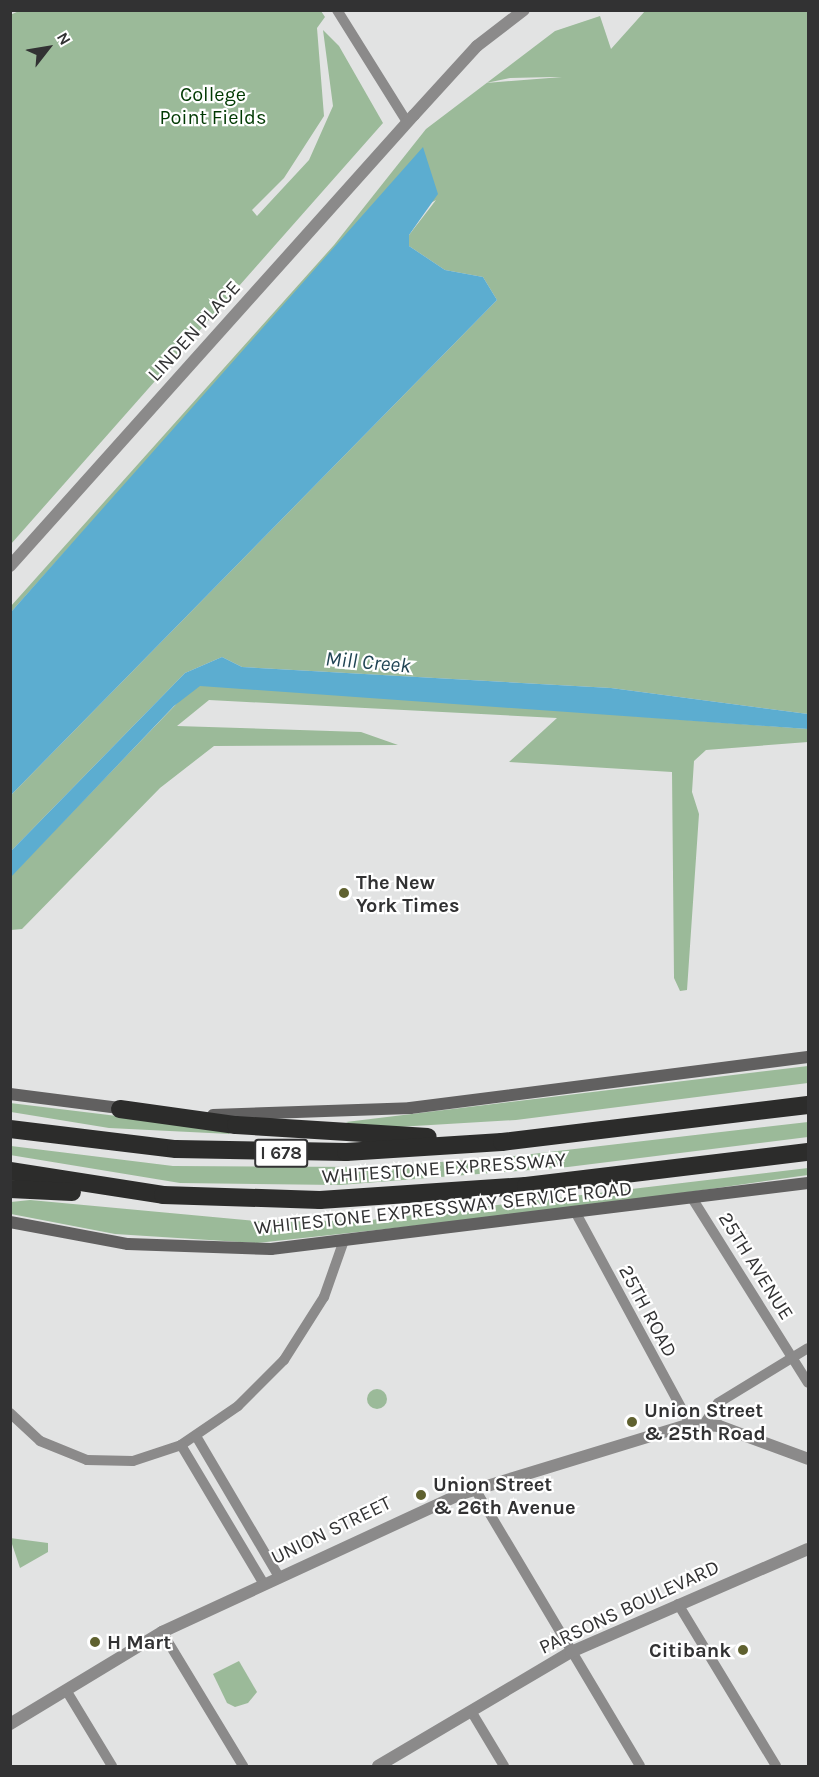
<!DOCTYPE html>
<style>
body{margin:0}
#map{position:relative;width:819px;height:1777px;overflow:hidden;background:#e2e3e3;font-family:Karla,sans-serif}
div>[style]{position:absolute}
.green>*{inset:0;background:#9bba99}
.round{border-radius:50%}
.water>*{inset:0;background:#5cadd0}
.minor>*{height:10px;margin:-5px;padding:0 5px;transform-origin:5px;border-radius:5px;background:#8b8a8a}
.tertiary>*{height:12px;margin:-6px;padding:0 6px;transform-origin:6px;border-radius:6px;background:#8b8a8a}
.secondary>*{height:12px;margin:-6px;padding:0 6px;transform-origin:6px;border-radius:6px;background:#616060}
.motorway>*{height:18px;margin:-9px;padding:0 9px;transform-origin:9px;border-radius:9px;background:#2c2c2b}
.dots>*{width:16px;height:16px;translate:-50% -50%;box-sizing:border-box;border:3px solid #fff;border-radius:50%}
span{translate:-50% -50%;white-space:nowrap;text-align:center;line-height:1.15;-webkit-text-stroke:4.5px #fff;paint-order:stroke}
.shield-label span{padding:2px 4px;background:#fff;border:2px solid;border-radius:4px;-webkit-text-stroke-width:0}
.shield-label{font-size:18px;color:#323233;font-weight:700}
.park-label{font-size:20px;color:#003902}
.street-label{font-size:20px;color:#323233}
.poi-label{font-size:20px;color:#323233;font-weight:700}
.left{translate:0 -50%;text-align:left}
.right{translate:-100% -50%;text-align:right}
.water-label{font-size:21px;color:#204454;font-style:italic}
.frame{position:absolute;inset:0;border:12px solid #323233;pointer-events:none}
.north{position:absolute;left:18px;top:18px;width:60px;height:60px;-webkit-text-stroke:4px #fff;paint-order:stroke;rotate:59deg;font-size:16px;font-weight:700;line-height:24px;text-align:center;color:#323233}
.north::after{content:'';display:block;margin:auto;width:21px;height:27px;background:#323233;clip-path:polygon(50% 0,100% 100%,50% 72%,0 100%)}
</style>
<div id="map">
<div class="green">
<i style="clip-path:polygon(19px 11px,321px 11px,325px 17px,317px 28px,324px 116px,284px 178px,252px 210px,257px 216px,309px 160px,333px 106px,323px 30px,339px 46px,383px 123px,11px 544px,10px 15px)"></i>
<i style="clip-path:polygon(evenodd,645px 11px,808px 11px,808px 714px,611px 688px,242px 667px,222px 657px,185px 673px,11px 851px,11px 795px,497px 300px,483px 277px,445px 270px,409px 246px,409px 235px,436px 200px,323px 264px,11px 612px,11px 606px,334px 245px,426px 129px,555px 31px,600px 16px,611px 49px,645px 11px,553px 77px,562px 77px,486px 83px,510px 78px,553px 77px)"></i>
<i style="clip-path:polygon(220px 685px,808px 729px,808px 742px,706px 750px,694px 761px,692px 792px,699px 814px,687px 990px,680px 991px,674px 978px,672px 772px,509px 762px,557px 718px,209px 700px,177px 726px,361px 732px,398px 745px,214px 746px,160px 788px,22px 929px,11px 930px,10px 877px,184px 696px,199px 686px)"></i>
<i style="clip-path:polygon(808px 1066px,808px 1083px,516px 1120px,364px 1129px,346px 1122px)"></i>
<i style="clip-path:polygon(10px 1103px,224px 1129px,230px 1134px,109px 1128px,11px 1112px)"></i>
<i style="clip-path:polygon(808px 1122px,808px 1137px,568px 1167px,340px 1185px,180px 1183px,10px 1155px,11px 1146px,173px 1166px,369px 1167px,498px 1158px)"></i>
<i style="clip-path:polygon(808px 1168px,808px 1175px,571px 1209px,257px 1243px,115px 1234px,11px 1214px,11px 1202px,30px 1200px,268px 1222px,371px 1220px)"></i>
<i class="round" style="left:367px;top:1389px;width:20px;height:20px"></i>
<i style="clip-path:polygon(10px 1538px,48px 1543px,48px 1552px,20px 1568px)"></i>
<i style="clip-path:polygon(239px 1661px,257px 1692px,248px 1703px,235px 1707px,227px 1703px,213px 1674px)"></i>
</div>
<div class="water">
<i style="clip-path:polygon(423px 147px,438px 194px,409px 235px,409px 246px,445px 270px,483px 277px,497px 300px,11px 795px,11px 612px)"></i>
<i style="clip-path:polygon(222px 657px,242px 667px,611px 688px,808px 714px,808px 729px,200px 686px,174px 706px,11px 877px,11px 851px,185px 673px)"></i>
</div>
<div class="minor">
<i style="left:337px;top:10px;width:132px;rotate:58deg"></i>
<i style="left:692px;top:1198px;width:218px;rotate:57.9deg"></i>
<i style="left:577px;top:1215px;width:238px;rotate:61.6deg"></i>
<i style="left:10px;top:1413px;width:41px;rotate:43deg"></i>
<i style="left:40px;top:1441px;width:51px;rotate:22deg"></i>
<i style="left:87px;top:1460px;width:46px;rotate:1.2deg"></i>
<i style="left:133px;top:1461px;width:51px;rotate:-18.4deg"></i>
<i style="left:181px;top:1445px;width:69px;rotate:-34.4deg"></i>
<i style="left:238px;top:1406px;width:65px;rotate:-45deg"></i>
<i style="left:284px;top:1360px;width:75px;rotate:-57.6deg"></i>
<i style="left:324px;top:1297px;width:57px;rotate:-70.6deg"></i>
<i style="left:704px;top:1424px;width:25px;rotate:-56deg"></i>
<i style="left:718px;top:1403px;width:105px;rotate:-31.4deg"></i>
<i style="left:196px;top:1436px;width:164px;rotate:59.5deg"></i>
<i style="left:181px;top:1445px;width:162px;rotate:59.2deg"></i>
<i style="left:475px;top:1489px;width:322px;rotate:59.2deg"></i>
<i style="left:678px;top:1604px;width:189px;rotate:58.8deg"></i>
<i style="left:162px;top:1632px;width:157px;rotate:58.8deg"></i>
<i style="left:66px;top:1690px;width:89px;rotate:58.8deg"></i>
<i style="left:471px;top:1711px;width:64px;rotate:59deg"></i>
</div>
<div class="tertiary">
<i style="left:10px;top:566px;width:605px;rotate:-48.15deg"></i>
<i style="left:414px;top:115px;width:93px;rotate:-47.6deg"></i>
<i style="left:477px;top:46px;width:59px;rotate:-37.5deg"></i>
<i style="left:10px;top:1724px;width:178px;rotate:-31.2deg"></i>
<i style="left:162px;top:1632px;width:329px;rotate:-24.8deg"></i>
<i style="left:461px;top:1494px;width:239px;rotate:-17deg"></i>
<i style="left:690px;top:1424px;width:29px;rotate:4deg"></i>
<i style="left:719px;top:1426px;width:95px;rotate:20.3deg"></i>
<i style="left:378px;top:1766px;width:224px;rotate:-30.6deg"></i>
<i style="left:571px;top:1652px;width:258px;rotate:-23.5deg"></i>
</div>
<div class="secondary">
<i style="left:10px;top:1094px;width:118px;rotate:7.3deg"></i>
<i style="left:213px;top:1115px;width:197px;rotate:-2deg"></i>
<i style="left:410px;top:1108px;width:401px;rotate:-7.3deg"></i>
<i style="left:10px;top:1222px;width:120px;rotate:10.6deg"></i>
<i style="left:128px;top:1244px;width:143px;rotate:2deg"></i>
<i style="left:271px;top:1249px;width:541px;rotate:-7.01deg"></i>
</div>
<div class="motorway">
<i style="left:120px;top:1109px;width:117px;rotate:7.9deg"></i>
<i style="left:236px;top:1125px;width:192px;rotate:3.6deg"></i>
<i style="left:10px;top:1129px;width:167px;rotate:6.9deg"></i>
<i style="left:176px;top:1149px;width:170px;rotate:1deg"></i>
<i style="left:346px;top:1152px;width:156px;rotate:-3.7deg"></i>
<i style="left:502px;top:1142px;width:308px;rotate:-6.9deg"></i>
<i style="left:10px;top:1171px;width:155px;rotate:8.9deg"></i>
<i style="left:163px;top:1195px;width:157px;rotate:1.8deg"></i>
<i style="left:320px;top:1200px;width:206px;rotate:-3.9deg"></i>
<i style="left:526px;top:1186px;width:284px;rotate:-6.9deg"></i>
<i style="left:10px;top:1189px;width:62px;rotate:2.8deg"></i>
</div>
<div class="dots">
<i style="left:344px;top:893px;background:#5f612f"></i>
<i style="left:632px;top:1422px;background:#5f612f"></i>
<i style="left:421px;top:1495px;background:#5f612f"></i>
<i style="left:95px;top:1642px;background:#5f612f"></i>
<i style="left:743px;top:1650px;background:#5f612f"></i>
</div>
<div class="shield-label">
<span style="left:281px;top:1153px">I 678</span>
</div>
<div class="park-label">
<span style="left:213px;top:106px">College<br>Point Fields</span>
</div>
<div class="street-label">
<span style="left:194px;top:331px;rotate:-48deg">LINDEN PLACE</span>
<span style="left:444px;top:1168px;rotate:-4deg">WHITESTONE EXPRESSWAY</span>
<span style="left:443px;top:1208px;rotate:-6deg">WHITESTONE EXPRESSWAY SERVICE ROAD</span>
<span style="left:756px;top:1266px;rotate:58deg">25TH AVENUE</span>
<span style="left:648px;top:1311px;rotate:62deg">25TH ROAD</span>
<span style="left:331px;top:1530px;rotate:-26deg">UNION STREET</span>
<span style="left:629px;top:1607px;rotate:-25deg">PARSONS BOULEVARD</span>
</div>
<div class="poi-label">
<span class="left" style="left:356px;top:894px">The New<br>York Times</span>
<span class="left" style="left:644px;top:1422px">Union Street<br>&amp; 25th Road</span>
<span class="left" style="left:433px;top:1496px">Union Street<br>&amp; 26th Avenue</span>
<span class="left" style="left:107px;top:1642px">H Mart</span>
<span class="right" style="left:731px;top:1650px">Citibank</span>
</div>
<div class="water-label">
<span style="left:368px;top:662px;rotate:5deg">Mill Creek</span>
</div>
<div class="frame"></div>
<div class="north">N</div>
</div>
